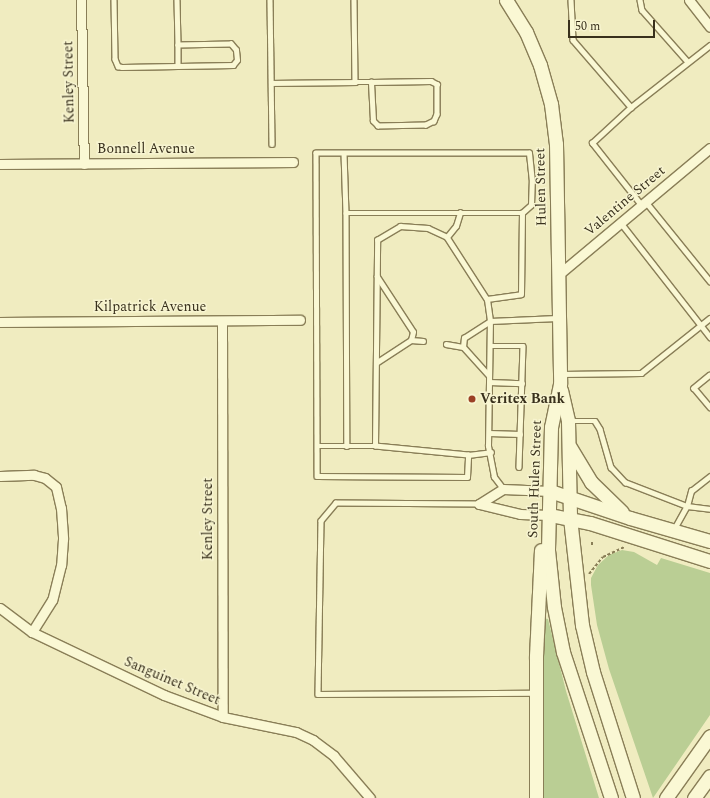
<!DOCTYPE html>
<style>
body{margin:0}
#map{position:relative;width:710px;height:798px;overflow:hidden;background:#f0ecc0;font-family:Spectral,serif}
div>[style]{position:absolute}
.green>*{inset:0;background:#bace94}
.path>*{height:2px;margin-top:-1px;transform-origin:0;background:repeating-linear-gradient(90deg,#897e57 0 3px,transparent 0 5px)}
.roads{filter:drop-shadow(1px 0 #897e57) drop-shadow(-1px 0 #897e57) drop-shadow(0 1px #897e57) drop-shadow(0 -1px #897e57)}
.lane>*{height:4.5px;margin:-2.25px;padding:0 2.25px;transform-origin:2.25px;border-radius:2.25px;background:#faf8d4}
.street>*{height:9px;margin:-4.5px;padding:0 4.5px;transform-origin:4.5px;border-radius:4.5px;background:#faf8d4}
.secondary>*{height:13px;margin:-6.5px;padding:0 6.5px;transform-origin:6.5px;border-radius:6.5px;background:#faf8d4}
.dots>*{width:11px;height:11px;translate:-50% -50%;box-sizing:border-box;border:2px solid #f7f4d0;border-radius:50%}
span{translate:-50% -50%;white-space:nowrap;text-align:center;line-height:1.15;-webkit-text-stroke:3px #f7f4d0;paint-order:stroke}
.street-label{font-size:14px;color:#38301c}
.poi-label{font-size:14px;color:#38301c;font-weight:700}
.left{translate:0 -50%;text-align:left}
.scale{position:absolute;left:568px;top:20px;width:87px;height:18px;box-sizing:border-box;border:2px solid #38301c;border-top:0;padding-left:5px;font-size:12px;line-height:14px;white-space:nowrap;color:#38301c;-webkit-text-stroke:3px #f7f4d0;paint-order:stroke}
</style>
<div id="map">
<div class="green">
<i style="clip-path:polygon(622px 550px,634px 552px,657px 565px,661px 558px,710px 573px,710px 715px,653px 798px,609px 669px,597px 625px,591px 585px,591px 578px,598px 565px,609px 555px)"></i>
<i style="clip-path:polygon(542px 618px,548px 619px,566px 691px,599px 798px,542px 798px)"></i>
</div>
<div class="path">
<i style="left:592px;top:542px;width:3px;rotate:90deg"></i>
<i style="left:589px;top:574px;width:22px;rotate:-51deg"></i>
<i style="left:603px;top:557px;width:23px;rotate:-25deg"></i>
</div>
<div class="roads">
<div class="lane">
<i style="left:114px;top:0;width:59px;rotate:89deg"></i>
<i style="left:115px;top:59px;width:8px;rotate:67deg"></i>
<i style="left:118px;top:66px;width:4px;rotate:14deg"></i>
<i style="left:122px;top:67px;width:111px;rotate:-1deg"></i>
<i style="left:233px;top:65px;width:6px;rotate:-51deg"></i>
<i style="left:237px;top:60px;width:10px;rotate:-96deg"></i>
<i style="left:236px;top:50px;width:8px;rotate:-130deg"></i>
<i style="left:231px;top:44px;width:53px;rotate:178.9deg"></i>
<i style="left:178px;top:45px;width:21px;rotate:90deg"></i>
<i style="left:177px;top:0;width:45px;rotate:88.7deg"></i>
<i style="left:270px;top:0;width:144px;rotate:89.2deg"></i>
<i style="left:354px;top:0;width:82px;rotate:89.3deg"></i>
<i style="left:355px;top:82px;width:16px"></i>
<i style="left:371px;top:82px;width:60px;rotate:-1deg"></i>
<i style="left:431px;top:81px;width:7px;rotate:27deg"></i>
<i style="left:437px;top:84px;width:30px;rotate:90deg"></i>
<i style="left:437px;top:114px;width:8px;rotate:113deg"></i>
<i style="left:434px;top:121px;width:9px;rotate:153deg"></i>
<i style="left:426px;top:125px;width:48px;rotate:178.8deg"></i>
<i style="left:378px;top:126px;width:7px;rotate:-135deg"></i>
<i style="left:373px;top:121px;width:39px;rotate:-93deg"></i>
<i style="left:571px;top:0;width:40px;rotate:87.1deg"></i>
<i style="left:573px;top:40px;width:89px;rotate:49.1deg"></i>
<i style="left:640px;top:0;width:10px;rotate:79deg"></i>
<i style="left:642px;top:10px;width:69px;rotate:48.5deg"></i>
<i style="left:271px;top:83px;width:84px;rotate:-0.7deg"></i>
<i style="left:344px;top:153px;width:60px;rotate:88.1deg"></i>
<i style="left:346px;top:213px;width:176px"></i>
<i style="left:522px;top:213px;width:12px;rotate:-42deg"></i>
<i style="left:531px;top:205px;width:23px;rotate:-88deg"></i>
<i style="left:532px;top:182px;width:29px;rotate:-96deg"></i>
<i style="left:529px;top:153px;width:213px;rotate:180deg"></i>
<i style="left:316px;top:153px;width:323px;rotate:89.8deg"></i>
<i style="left:317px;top:476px;width:150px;rotate:0.4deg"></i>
<i style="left:467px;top:477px;width:22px;rotate:-87deg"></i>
<i style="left:468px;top:455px;width:93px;rotate:-174.5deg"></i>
<i style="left:375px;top:446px;width:206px;rotate:-89.4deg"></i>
<i style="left:377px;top:240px;width:27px;rotate:-31deg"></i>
<i style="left:400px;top:226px;width:28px;rotate:4deg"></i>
<i style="left:428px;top:228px;width:21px;rotate:25deg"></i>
<i style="left:447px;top:237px;width:74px;rotate:57.2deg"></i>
<i style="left:646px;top:202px;width:102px;rotate:51deg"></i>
<i style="left:641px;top:205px;width:79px;rotate:-128.3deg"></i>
<i style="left:592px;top:143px;width:53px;rotate:-42.7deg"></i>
<i style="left:631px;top:107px;width:100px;rotate:-38.1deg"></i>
<i style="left:346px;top:213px;width:233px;rotate:89.8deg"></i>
<i style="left:621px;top:223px;width:145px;rotate:52deg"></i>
<i style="left:447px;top:237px;width:14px;rotate:-51deg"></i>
<i style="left:456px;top:226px;width:14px;rotate:-73deg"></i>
<i style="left:411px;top:340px;width:12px;rotate:5deg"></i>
<i style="left:446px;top:344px;width:17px;rotate:10deg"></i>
<i style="left:490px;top:346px;width:33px"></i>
<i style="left:523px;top:346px;width:121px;rotate:91.9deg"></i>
<i style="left:376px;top:363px;width:42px;rotate:-33.3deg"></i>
<i style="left:411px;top:340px;width:8px;rotate:-76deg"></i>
<i style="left:413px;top:332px;width:66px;rotate:-123.2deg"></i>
<i style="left:561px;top:374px;width:80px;rotate:-0.7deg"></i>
<i style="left:641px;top:373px;width:88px;rotate:-38.6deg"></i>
<i style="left:710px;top:375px;width:21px;rotate:141deg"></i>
<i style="left:694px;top:388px;width:25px;rotate:50deg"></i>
<i style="left:489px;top:376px;width:39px;rotate:-132deg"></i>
<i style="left:463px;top:347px;width:9px;rotate:-84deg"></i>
<i style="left:464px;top:338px;width:31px;rotate:-33deg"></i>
<i style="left:490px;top:321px;width:67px;rotate:-2.6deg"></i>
<i style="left:489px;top:382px;width:33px;rotate:2deg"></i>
<i style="left:570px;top:421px;width:25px"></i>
<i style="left:595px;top:421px;width:9px;rotate:58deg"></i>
<i style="left:600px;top:429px;width:40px;rotate:74deg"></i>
<i style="left:611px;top:467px;width:21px;rotate:47deg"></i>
<i style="left:625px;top:482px;width:66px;rotate:21.2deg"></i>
<i style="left:687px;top:506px;width:23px;rotate:7deg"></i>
<i style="left:489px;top:433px;width:31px;rotate:2deg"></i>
<i style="left:317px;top:446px;width:58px"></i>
<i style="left:468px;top:455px;width:23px;rotate:-7deg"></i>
<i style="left:503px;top:489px;width:15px;rotate:-127deg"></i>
<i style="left:494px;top:477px;width:32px;rotate:-101deg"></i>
<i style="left:488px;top:446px;width:125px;rotate:-89.1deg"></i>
<i style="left:490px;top:321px;width:22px;rotate:-98deg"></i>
<i style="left:487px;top:299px;width:34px;rotate:-8deg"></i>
<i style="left:521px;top:294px;width:81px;rotate:-89.3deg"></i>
<i style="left:479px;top:504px;width:143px;rotate:-179.6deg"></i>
<i style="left:336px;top:503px;width:23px;rotate:130deg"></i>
<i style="left:321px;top:521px;width:173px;rotate:91deg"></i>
<i style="left:318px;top:694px;width:217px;rotate:-0.3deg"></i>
<i style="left:674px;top:529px;width:26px;rotate:-61deg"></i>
<i style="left:687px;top:506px;width:16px;rotate:-75deg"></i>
<i style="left:691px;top:491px;width:24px;rotate:-38deg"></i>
</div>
<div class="street">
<i style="left:81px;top:0;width:164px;rotate:89deg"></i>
<i style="left:689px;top:0;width:34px;rotate:52deg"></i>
<i style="left:0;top:164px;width:293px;rotate:-0.4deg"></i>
<i style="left:558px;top:275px;width:198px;rotate:-39.9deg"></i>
<i style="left:222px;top:321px;width:396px;rotate:89.9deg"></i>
<i style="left:0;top:322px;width:300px;rotate:-0.4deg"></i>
<i style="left:0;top:476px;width:34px;rotate:-2deg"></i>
<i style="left:34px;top:475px;width:11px;rotate:15deg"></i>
<i style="left:45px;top:478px;width:14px;rotate:39deg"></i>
<i style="left:56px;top:487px;width:22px;rotate:77deg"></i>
<i style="left:61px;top:508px;width:31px;rotate:86deg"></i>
<i style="left:63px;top:539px;width:26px;rotate:94deg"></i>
<i style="left:61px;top:565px;width:36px;rotate:104deg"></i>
<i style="left:52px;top:600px;width:38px;rotate:122deg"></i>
<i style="left:479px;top:504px;width:28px;rotate:-32deg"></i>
<i style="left:503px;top:489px;width:47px;rotate:2.4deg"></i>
<i style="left:479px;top:504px;width:42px;rotate:13.7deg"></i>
<i style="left:520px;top:514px;width:30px;rotate:2deg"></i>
<i style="left:0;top:608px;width:40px;rotate:37deg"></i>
<i style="left:32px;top:632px;width:146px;rotate:25.5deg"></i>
<i style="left:164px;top:695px;width:63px;rotate:20.4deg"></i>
<i style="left:223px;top:717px;width:75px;rotate:11.6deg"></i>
<i style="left:296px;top:732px;width:19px;rotate:25deg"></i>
<i style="left:313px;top:740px;width:26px;rotate:37deg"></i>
<i style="left:334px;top:756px;width:55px;rotate:49.4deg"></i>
</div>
<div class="secondary">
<i style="left:506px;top:0;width:38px;rotate:58deg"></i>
<i style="left:526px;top:32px;width:36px;rotate:67deg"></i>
<i style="left:540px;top:65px;width:41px;rotate:74.2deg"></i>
<i style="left:551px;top:104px;width:40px;rotate:82.9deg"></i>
<i style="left:556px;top:144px;width:240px;rotate:89deg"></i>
<i style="left:560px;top:384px;width:44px;rotate:101.8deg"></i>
<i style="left:551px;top:427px;width:123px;rotate:91.4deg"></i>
<i style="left:548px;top:550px;width:57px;rotate:84deg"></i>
<i style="left:554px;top:607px;width:46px;rotate:78.7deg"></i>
<i style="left:563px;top:652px;width:154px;rotate:71.8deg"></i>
<i style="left:561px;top:390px;width:32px;rotate:77deg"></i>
<i style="left:568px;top:421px;width:97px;rotate:88.8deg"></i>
<i style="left:570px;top:518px;width:108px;rotate:83.6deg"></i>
<i style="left:582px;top:625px;width:48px;rotate:76.8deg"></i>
<i style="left:593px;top:672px;width:132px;rotate:72.4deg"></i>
<i style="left:570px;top:447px;width:41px;rotate:59deg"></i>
<i style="left:591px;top:482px;width:43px;rotate:44.1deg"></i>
<i style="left:550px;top:491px;width:84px;rotate:18.6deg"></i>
<i style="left:630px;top:518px;width:83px;rotate:16deg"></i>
<i style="left:550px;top:515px;width:41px;rotate:11.3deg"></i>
<i style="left:590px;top:523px;width:126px;rotate:17.6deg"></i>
<i style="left:536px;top:798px;width:142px;rotate:-90deg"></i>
<i style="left:536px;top:656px;width:106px;rotate:-87.3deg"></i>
<i style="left:666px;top:798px;width:76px;rotate:-54.6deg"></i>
<i style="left:694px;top:798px;width:27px;rotate:-54deg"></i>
</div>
</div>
<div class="dots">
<i style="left:472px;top:399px;background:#9b4025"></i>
</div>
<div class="street-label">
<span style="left:69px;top:82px;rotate:-91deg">Kenley Street</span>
<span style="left:146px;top:149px">Bonnell Avenue</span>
<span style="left:541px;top:187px;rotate:-91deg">Hulen Street</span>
<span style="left:625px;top:201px;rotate:-40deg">Valentine Street</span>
<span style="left:150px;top:307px">Kilpatrick Avenue</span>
<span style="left:535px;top:479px;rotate:-88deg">South Hulen Street</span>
<span style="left:208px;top:519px;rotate:-90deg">Kenley Street</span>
<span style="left:172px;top:681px;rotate:23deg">Sanguinet Street</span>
</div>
<div class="poi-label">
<span class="left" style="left:480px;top:399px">Veritex Bank</span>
</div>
<div class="scale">50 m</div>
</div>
